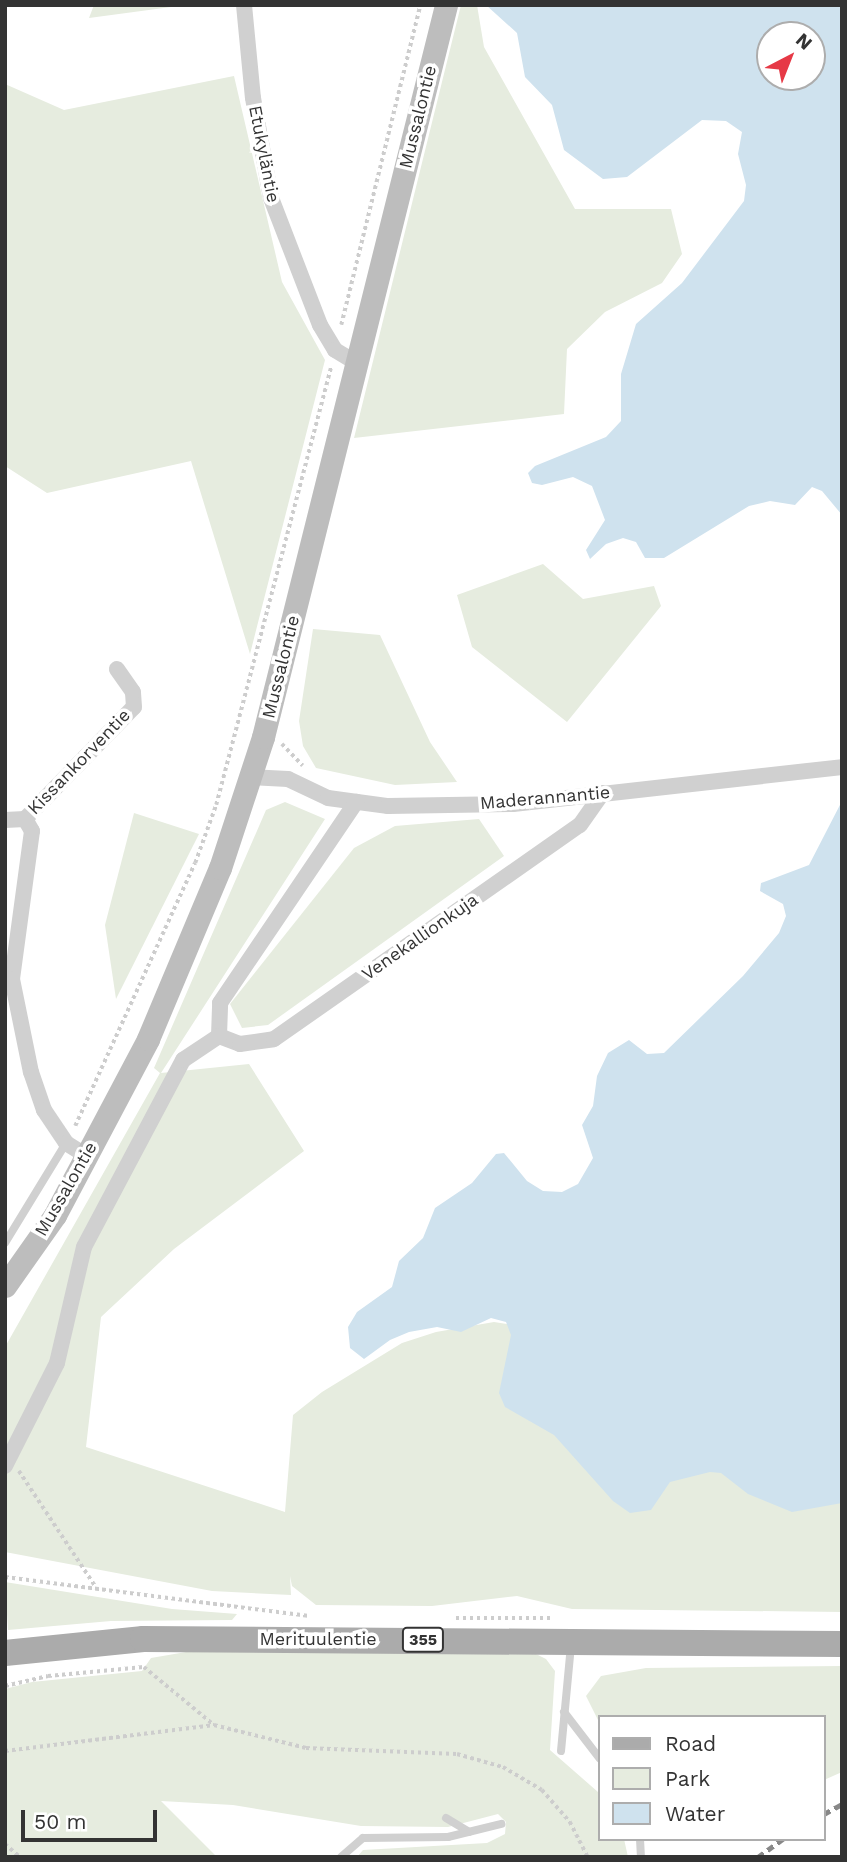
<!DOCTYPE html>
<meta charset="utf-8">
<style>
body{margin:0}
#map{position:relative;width:847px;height:1862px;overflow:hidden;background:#fff;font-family:"Work Sans",sans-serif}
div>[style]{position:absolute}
.green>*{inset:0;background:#e6ecdf}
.water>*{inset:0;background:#cfe2ee}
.path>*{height:3.5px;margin-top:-1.75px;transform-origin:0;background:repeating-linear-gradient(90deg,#cdcdcd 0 3.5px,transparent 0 7px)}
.service>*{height:8px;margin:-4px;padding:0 4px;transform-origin:4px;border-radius:4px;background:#d0d0d0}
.minor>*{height:16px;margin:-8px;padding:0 8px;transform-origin:8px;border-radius:8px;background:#d0d0d0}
.secondary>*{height:23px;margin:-11.5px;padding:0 11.5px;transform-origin:11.5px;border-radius:11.5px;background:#bdbdbd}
.primary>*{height:26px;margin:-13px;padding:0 13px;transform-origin:13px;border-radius:13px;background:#ababab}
.rail>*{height:5px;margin-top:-2.5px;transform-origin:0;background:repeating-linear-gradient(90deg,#888 0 7px,transparent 0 12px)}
span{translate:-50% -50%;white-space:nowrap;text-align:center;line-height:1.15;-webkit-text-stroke:7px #fff;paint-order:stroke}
.shield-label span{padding:2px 5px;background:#fff;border:2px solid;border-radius:5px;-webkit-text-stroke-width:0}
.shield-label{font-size:16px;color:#333;font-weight:700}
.street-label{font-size:18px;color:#333}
.frame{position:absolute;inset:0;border:7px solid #333;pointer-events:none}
.legend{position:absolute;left:598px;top:1715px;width:228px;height:126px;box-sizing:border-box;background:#fff;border:2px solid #adadad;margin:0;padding:9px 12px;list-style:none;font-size:21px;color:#333}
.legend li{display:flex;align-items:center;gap:14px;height:35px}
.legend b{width:35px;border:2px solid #adadad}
.north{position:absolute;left:756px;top:21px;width:70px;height:70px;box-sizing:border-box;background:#fff;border:2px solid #adadad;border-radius:50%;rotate:42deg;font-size:19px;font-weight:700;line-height:28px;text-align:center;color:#333}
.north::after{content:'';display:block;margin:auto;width:24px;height:32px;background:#e63946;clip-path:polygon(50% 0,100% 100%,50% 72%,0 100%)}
.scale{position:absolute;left:21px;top:1810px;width:136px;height:32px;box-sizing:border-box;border:4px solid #333;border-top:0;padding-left:9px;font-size:21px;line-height:24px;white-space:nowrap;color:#333;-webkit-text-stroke:5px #fff;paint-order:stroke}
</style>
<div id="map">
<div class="green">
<i style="clip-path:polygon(94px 5px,186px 5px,89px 18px)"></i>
<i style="clip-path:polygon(461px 5px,477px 5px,484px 47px,575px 209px,671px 209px,682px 254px,662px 283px,605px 312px,567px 349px,564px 414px,354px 438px)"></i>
<i style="clip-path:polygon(234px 76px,282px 282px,325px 360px,250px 654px,191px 461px,47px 493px,5px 466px,5px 84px,64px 110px)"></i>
<i style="clip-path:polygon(543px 564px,583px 599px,654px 586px,661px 606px,567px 722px,472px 647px,457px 595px)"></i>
<i style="clip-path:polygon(313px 629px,380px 635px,430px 742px,457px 782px,395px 785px,316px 768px,303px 746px,299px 721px)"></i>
<i style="clip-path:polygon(285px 802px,325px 819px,161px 1073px,249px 1064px,304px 1151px,174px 1249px,101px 1317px,86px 1447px,285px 1512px,293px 1415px,322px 1392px,402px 1343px,436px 1332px,494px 1322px,540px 1329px,842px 1446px,842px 1612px,572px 1609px,517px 1596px,432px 1606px,316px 1605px,292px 1586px,290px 1576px,291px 1595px,212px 1591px,5px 1552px,5px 1347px,160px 1073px,154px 1068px,266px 810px)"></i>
<i style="clip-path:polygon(134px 813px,199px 834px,116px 999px,105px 925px)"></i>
<i style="clip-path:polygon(479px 819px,504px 856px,268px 1025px,242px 1028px,230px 1004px,354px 848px,395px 826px)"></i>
<i style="clip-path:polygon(5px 1582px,172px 1609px,237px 1614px,232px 1620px,111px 1621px,8px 1630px)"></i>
<i style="clip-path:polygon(186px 1652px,532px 1652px,546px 1659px,555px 1671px,550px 1750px,598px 1792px,600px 1839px,624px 1839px,628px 1857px,357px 1857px,363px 1850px,487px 1843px,505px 1834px,506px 1822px,498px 1814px,448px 1827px,361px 1826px,233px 1805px,161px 1801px,217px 1857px,5px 1857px,5px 1689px,32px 1682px,142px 1671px,151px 1658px)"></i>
<i style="clip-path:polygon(842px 1666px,842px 1772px,824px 1780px,824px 1717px,600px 1717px,600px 1724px,586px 1696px,601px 1676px,646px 1668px)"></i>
</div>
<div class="water">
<i style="clip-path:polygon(evenodd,486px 5px,842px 5px,842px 515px,822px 491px,812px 487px,795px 505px,770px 501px,749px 506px,664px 558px,645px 558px,636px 542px,623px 538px,606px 544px,590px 559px,586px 550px,605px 520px,592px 486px,573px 477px,542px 485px,532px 483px,528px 473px,535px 466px,606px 437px,621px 421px,621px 374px,636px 324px,682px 283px,744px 201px,746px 185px,738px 154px,742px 132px,726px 121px,702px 120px,627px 177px,603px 179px,564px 150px,552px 105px,525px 77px,517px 33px,486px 5px,770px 35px,812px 35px,812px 77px,770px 77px,770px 35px)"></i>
<i style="clip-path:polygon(842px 801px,842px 1503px,792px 1512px,748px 1494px,721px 1473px,710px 1472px,670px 1482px,651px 1510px,630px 1513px,613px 1501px,554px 1435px,505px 1407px,499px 1393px,511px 1335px,506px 1322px,491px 1318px,461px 1332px,437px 1327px,409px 1332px,390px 1340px,364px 1359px,350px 1348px,348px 1327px,357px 1312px,392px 1287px,399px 1261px,423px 1238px,435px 1208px,472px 1183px,496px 1154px,504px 1153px,527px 1181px,543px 1191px,562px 1192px,578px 1184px,593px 1158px,582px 1125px,593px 1106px,597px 1076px,608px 1053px,629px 1040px,647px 1054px,664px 1053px,743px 976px,779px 933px,786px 916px,783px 904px,760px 891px,761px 883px,809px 865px)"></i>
</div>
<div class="path">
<i style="left:341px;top:325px;width:330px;rotate:-76.1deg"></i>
<i style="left:282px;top:744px;width:30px;rotate:46deg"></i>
<i style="left:75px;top:1126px;width:289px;rotate:-65.5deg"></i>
<i style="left:195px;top:863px;width:62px;rotate:-70.1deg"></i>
<i style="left:216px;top:805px;width:453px;rotate:-75.3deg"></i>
<i style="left:19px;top:1471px;width:141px;rotate:56.5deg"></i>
<i style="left:5px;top:1577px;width:305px;rotate:7.3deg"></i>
<i style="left:456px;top:1618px;width:96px"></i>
<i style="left:5px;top:1686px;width:44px;rotate:-13.1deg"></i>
<i style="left:48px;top:1676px;width:96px;rotate:-5.4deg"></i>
<i style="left:144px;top:1667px;width:91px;rotate:39.6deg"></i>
<i style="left:5px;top:1751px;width:211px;rotate:-7.1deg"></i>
<i style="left:214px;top:1725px;width:95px;rotate:14deg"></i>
<i style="left:306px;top:1748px;width:151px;rotate:2.3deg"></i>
<i style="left:457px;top:1754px;width:48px;rotate:15.8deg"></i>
<i style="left:503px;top:1767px;width:45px;rotate:30.5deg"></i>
<i style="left:542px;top:1790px;width:43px;rotate:48.8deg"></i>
<i style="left:570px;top:1822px;width:39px;rotate:63deg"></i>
<i style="left:5px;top:1844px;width:20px;rotate:41deg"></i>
</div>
<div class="service">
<i style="left:5px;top:1243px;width:117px;rotate:-58.6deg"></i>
<i style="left:564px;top:1712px;width:59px;rotate:52.5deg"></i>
<i style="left:561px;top:1751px;width:105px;rotate:-84.6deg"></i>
<i style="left:446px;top:1818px;width:27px;rotate:31deg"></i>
<i style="left:640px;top:1839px;width:18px;rotate:87deg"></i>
<i style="left:341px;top:1857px;width:29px;rotate:-41deg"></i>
<i style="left:363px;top:1838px;width:85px;rotate:-0.7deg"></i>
<i style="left:448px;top:1837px;width:55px;rotate:-13.8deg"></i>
</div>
<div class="minor">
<i style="left:244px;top:5px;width:93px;rotate:84.5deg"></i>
<i style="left:253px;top:98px;width:102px;rotate:79.8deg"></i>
<i style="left:271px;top:198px;width:136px;rotate:68.9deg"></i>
<i style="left:320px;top:325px;width:29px;rotate:59deg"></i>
<i style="left:335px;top:350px;width:26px;rotate:31deg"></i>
<i style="left:251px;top:777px;width:37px;rotate:3deg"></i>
<i style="left:288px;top:779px;width:44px;rotate:25.4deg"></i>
<i style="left:328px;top:798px;width:61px;rotate:7.6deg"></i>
<i style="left:388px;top:806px;width:125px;rotate:-0.9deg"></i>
<i style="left:513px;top:804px;width:331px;rotate:-6.4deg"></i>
<i style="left:25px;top:819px;width:156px;rotate:-45.8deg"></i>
<i style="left:134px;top:707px;width:15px;rotate:-94deg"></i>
<i style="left:133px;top:692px;width:28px;rotate:-125deg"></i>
<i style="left:5px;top:820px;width:20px;rotate:-3deg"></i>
<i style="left:25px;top:819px;width:14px;rotate:60deg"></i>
<i style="left:32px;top:831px;width:149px;rotate:97.7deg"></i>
<i style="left:12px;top:979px;width:95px;rotate:78.5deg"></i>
<i style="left:31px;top:1072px;width:40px;rotate:71.1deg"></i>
<i style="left:44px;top:1110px;width:40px;rotate:56deg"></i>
<i style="left:66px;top:1143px;width:25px;rotate:32deg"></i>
<i style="left:219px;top:1036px;width:22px;rotate:21deg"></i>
<i style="left:240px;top:1044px;width:34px;rotate:-8deg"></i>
<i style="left:274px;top:1039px;width:373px;rotate:-35deg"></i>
<i style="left:580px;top:825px;width:39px;rotate:-55deg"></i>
<i style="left:219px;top:1036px;width:33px;rotate:-88deg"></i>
<i style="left:220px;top:1003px;width:243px;rotate:-55.9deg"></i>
<i style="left:5px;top:1466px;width:115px;rotate:-63.2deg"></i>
<i style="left:57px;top:1363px;width:119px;rotate:-76.9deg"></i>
<i style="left:84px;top:1247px;width:212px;rotate:-62.1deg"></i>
<i style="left:183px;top:1060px;width:43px;rotate:-33.7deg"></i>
</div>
<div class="secondary">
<i style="left:5px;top:1286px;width:87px;rotate:-54.8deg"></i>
<i style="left:55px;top:1215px;width:199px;rotate:-62.1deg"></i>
<i style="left:148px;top:1039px;width:186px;rotate:-67.2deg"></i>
<i style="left:220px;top:868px;width:138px;rotate:-71.8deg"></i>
<i style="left:263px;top:737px;width:755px;rotate:-75.96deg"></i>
</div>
<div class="primary">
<i style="left:5px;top:1653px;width:139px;rotate:-5.8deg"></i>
<i style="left:143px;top:1639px;width:699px;rotate:0.41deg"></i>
</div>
<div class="rail">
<i style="left:824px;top:1814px;width:21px;rotate:-29deg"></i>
<i style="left:758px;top:1857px;width:31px;rotate:-36deg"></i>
</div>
<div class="shield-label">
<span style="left:423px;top:1640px">355</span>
</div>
<div class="street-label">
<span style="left:418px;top:117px;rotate:-76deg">Mussalontie</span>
<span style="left:264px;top:154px;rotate:79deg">Etukyläntie</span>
<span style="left:281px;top:667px;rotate:-76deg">Mussalontie</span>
<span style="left:79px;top:762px;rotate:-46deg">Kissankorventie</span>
<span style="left:545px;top:798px;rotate:-5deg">Maderannantie</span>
<span style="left:420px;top:937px;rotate:-35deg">Venekallionkuja</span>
<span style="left:66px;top:1189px;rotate:-60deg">Mussalontie</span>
<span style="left:318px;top:1639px">Merituulentie</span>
</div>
<div class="frame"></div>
<ul class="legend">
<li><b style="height:9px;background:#ababab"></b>Road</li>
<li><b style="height:19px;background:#e6ecdf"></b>Park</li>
<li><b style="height:19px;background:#cfe2ee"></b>Water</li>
</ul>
<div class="north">N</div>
<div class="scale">50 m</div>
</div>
